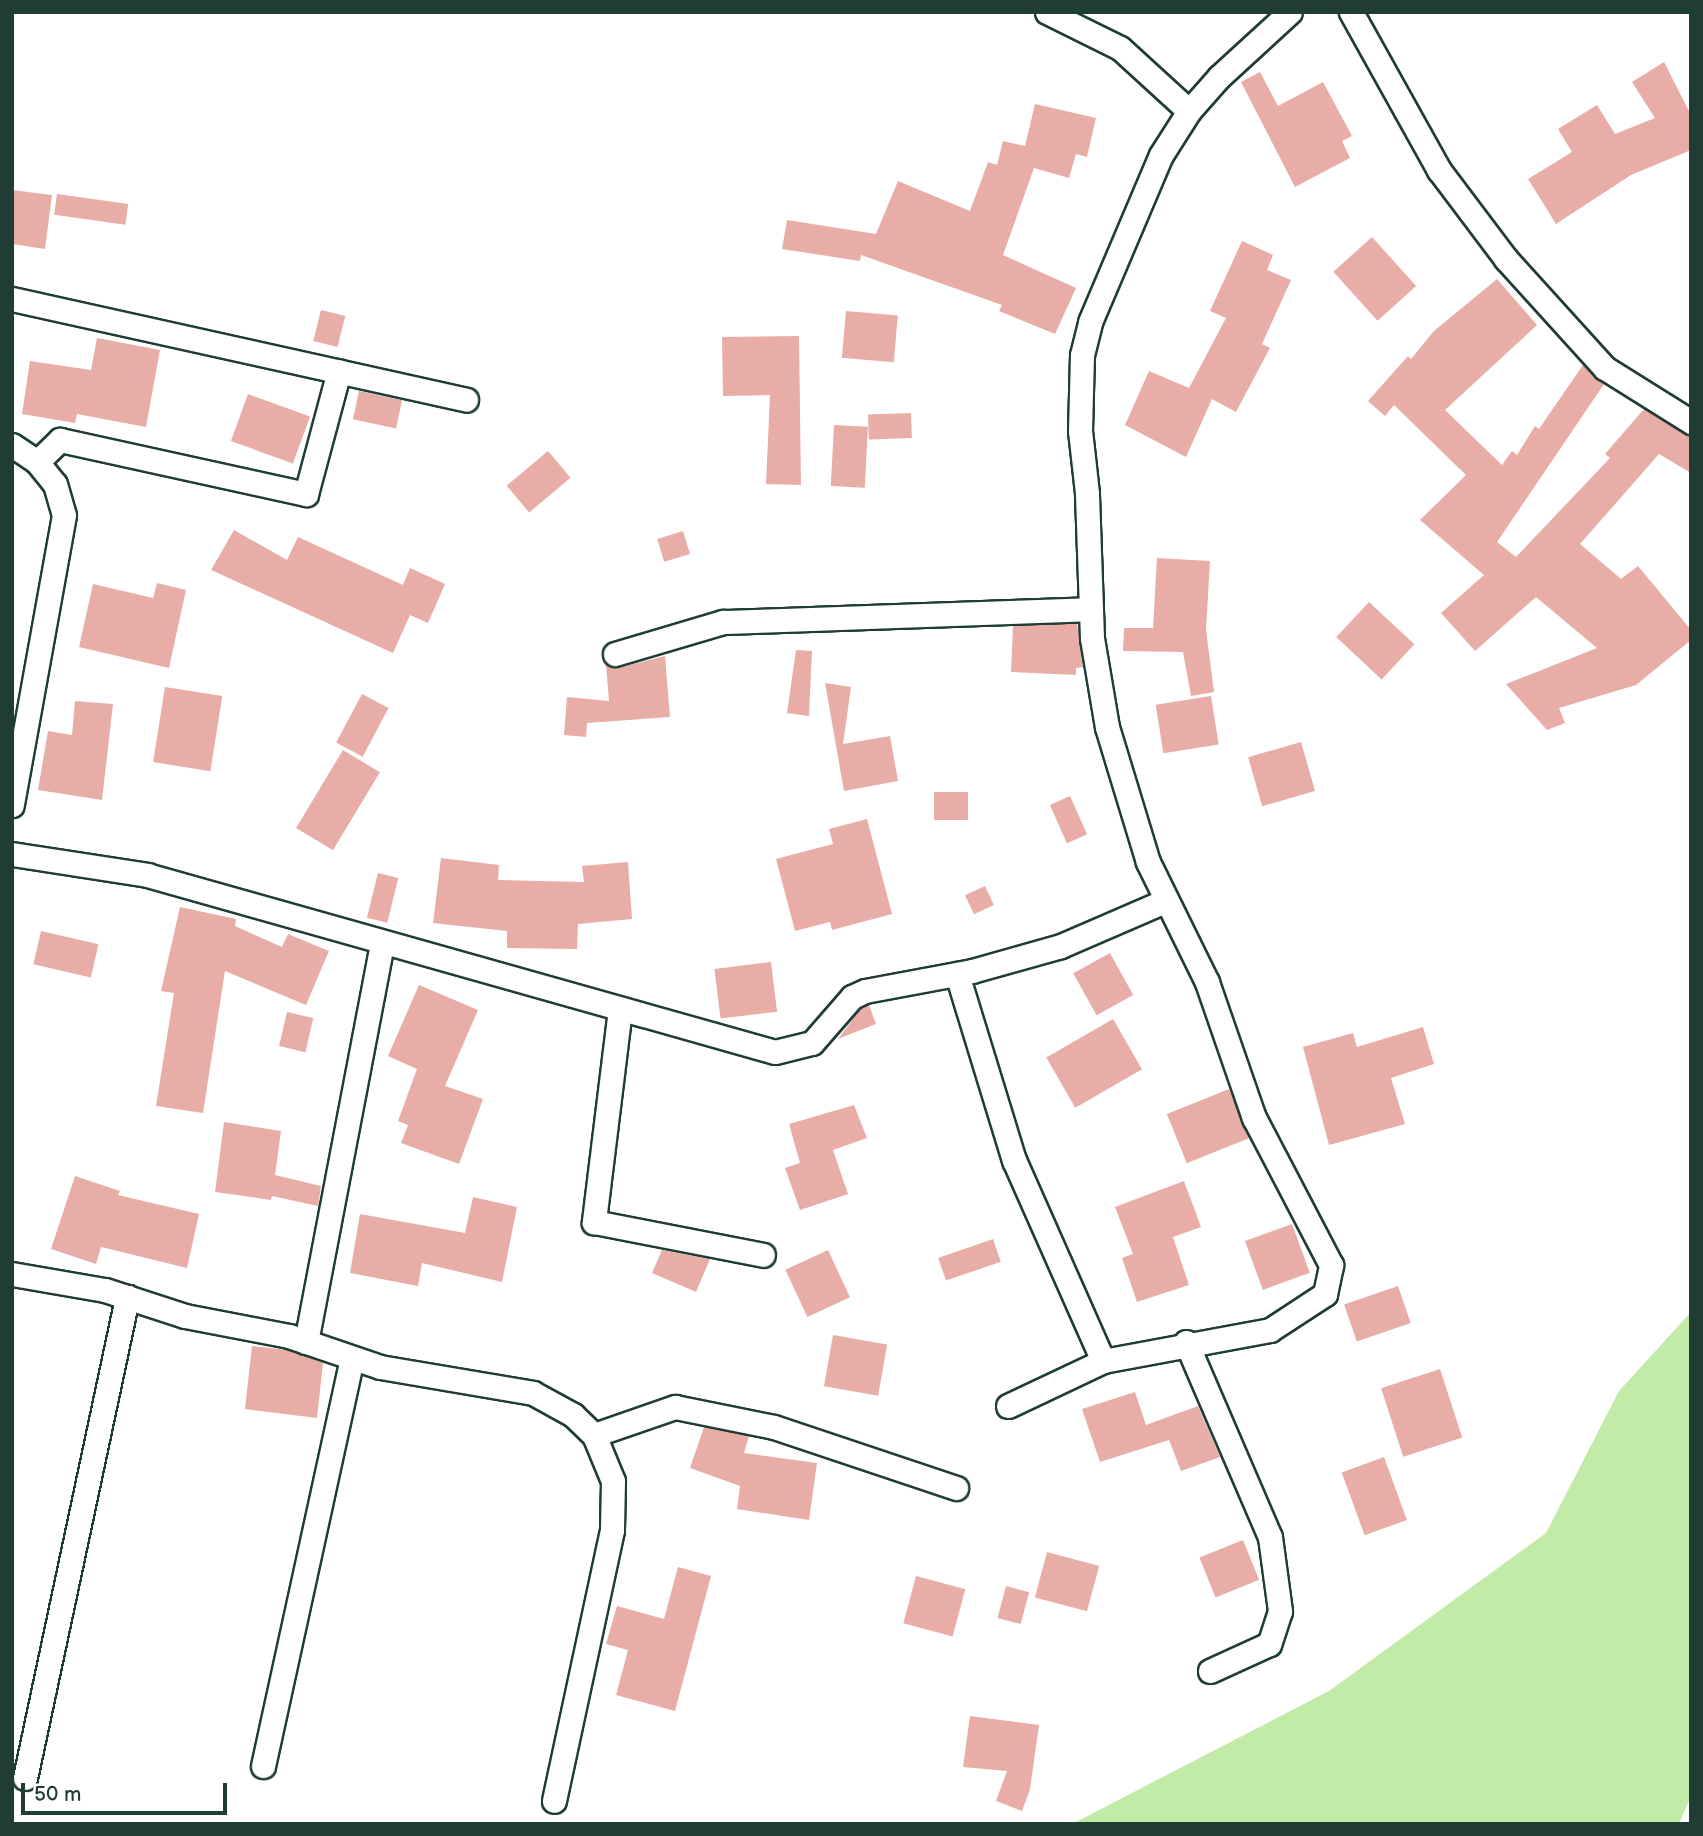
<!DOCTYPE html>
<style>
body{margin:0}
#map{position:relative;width:1703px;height:1836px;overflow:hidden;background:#fff;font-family:"Balsamiq Sans",sans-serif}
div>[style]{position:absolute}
.green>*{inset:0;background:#c2eba7}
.building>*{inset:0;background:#e8ada7;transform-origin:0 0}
.roads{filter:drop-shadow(2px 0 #1f3d34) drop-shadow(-2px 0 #1f3d34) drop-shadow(0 2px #1f3d34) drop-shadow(0 -2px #1f3d34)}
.minor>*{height:23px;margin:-11.5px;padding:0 11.5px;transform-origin:11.5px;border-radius:11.5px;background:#fff}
span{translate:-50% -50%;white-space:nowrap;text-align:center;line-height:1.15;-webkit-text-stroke:5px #fff;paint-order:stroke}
.frame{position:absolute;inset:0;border:14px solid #1f3d34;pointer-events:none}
.scale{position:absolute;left:21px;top:1783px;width:206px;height:32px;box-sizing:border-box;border:4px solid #1f3d34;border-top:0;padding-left:9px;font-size:21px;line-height:24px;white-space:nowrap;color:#1f3d34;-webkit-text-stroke:5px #fff;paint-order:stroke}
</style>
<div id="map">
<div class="green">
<i style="clip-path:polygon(1691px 1312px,1691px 1796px,1679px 1824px,1072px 1824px,1329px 1691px,1546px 1533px,1619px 1391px)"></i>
</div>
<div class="building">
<i style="clip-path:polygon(1664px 62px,1691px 115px,1691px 150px,1631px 175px,1556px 224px,1528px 179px,1572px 152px,1558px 129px,1597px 105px,1615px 134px,1655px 118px,1632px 82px)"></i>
<i style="clip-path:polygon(1260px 72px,1278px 106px,1323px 82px,1352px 136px,1342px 141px,1350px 158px,1295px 187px,1241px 82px)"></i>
<i style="clip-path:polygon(1035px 104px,1096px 118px,1087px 157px,1076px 154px,1069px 178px,1034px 168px,1003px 255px,1076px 288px,1055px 334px,999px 311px,1002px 305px,861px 255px,860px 261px,782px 249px,787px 220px,876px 234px,898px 181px,970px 211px,988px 162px,997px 165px,1003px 141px,1025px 146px)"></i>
<i style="clip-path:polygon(12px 190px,52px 195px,45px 249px,12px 244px)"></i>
<i style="left:57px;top:194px;width:72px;height:21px;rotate:8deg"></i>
<i style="left:1372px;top:237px;width:66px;height:52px;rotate:48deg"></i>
<i style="clip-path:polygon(1242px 241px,1273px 255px,1267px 270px,1291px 280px,1262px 344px,1270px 348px,1236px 412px,1212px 399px,1186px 457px,1125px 425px,1149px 371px,1189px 388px,1226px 318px,1210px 311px)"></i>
<i style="clip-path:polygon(1497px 279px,1537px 325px,1445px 410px,1502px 465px,1512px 451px,1517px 455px,1535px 426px,1539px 429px,1583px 365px,1604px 384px,1497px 542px,1516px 557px,1610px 458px,1605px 454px,1644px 409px,1691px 437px,1691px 473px,1659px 454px,1580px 544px,1621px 579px,1638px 566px,1691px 630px,1691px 640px,1636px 685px,1559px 708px,1565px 723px,1547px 730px,1506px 684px,1597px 648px,1536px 597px,1475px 651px,1441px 613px,1484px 575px,1420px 520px,1466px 475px,1394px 405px,1385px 416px,1368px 401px,1408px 356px,1411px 359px,1434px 331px)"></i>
<i style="left:321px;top:310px;width:25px;height:32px;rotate:14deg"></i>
<i style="left:846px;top:311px;width:52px;height:47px;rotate:5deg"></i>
<i style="clip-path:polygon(799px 336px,801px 485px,766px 484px,770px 395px,723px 396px,722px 337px)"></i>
<i style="clip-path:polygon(97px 338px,160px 350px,146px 427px,77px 414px,75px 423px,22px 414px,30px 361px,91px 370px)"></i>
<i style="left:359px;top:391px;width:44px;height:29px;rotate:12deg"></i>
<i style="left:248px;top:394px;width:66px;height:50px;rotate:20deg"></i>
<i style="left:911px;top:413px;width:25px;height:43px;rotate:88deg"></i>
<i style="left:834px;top:425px;width:34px;height:61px;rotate:3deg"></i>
<i style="left:548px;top:451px;width:35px;height:54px;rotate:50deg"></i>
<i style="clip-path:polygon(234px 530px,287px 560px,298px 537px,403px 585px,410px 568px,445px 584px,428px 623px,410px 615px,393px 653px,211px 570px)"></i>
<i style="left:683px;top:531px;width:24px;height:27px;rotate:73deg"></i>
<i style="clip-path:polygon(1157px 558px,1210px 561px,1206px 630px,1214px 692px,1191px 696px,1183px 652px,1123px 651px,1124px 628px,1153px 628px)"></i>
<i style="clip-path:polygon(157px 583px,186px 590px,169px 668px,79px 647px,93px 584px,153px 598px)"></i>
<i style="left:1369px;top:602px;width:62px;height:48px;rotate:43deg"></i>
<i style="clip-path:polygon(1077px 623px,1083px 667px,1076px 668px,1076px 675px,1011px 672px,1013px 626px)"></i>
<i style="clip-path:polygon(796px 650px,812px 651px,809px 716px,787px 713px)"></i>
<i style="clip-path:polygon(665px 656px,670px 717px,587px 723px,586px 737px,564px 735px,567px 697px,609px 701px,606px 664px,618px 668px)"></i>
<i style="clip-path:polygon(825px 683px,851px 687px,843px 744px,890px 736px,898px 781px,844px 791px)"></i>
<i style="left:165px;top:687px;width:58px;height:76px;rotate:9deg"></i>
<i style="left:362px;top:694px;width:30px;height:55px;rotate:28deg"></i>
<i style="left:1211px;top:696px;width:49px;height:56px;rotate:81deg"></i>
<i style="clip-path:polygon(75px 701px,113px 704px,102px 800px,38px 790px,48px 731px,72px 735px)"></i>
<i style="left:1301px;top:742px;width:51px;height:55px;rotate:74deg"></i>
<i style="left:343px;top:750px;width:43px;height:91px;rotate:31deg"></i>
<i style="left:934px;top:792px;width:34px;height:28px"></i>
<i style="left:1070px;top:796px;width:42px;height:22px;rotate:66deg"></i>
<i style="clip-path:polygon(867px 819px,892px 914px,832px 930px,830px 922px,795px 931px,776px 859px,833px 844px,829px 829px)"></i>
<i style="clip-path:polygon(441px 858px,499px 865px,498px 880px,584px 882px,582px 866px,628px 862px,632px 919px,578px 924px,577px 949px,507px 948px,507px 931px,433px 923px)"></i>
<i style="left:378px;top:873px;width:21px;height:46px;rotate:14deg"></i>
<i style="left:985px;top:886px;width:21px;height:22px;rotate:65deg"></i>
<i style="clip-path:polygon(180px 907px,236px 919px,235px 926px,282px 947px,288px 934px,329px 951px,306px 1005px,225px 971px,203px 1113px,156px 1106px,174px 993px,161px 991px)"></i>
<i style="left:41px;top:931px;width:59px;height:34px;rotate:13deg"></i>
<i style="left:1110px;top:953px;width:48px;height:42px;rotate:61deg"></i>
<i style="left:771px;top:962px;width:50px;height:57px;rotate:83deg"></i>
<i style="clip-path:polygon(419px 985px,478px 1010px,445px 1086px,483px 1099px,459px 1164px,401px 1143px,408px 1125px,398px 1121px,417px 1069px,388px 1056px)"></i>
<i style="clip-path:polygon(869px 1005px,876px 1024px,838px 1039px,861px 1008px)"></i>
<i style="left:287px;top:1012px;width:27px;height:35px;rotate:13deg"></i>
<i style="left:1113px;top:1019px;width:58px;height:77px;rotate:60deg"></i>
<i style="clip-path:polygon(1423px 1027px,1434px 1064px,1391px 1078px,1405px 1124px,1329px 1145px,1303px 1047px,1353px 1033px,1357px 1047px)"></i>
<i style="left:1229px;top:1089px;width:53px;height:67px;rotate:68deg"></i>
<i style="clip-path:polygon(854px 1105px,867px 1138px,833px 1150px,848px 1194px,800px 1210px,785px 1168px,800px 1163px,789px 1124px)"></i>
<i style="clip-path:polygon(224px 1122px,281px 1131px,275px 1175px,321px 1186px,318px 1206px,272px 1196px,271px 1200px,215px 1192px)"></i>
<i style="clip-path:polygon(75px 1176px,120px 1191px,118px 1195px,199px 1214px,187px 1268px,101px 1247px,96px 1264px,51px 1249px)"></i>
<i style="clip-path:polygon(1184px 1181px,1201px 1227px,1173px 1237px,1189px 1285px,1137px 1302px,1122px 1258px,1133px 1254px,1115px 1207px)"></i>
<i style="clip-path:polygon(473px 1197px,517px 1207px,502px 1282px,422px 1263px,418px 1286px,350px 1273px,360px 1214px,465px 1233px)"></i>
<i style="left:1292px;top:1224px;width:52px;height:50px;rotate:70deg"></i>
<i style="left:993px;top:1239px;width:24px;height:58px;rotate:71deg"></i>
<i style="clip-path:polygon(662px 1250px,710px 1259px,696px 1292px,652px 1273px)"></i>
<i style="left:828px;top:1250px;width:52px;height:47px;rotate:65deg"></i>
<i style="left:1398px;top:1286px;width:39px;height:57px;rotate:71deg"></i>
<i style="left:833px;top:1335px;width:55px;height:52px;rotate:10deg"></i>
<i style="clip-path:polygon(252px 1346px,288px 1350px,323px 1363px,317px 1418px,245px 1409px)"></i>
<i style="left:1440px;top:1369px;width:72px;height:62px;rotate:72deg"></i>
<i style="clip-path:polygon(1135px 1392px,1146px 1425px,1198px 1406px,1220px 1457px,1181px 1471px,1169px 1440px,1100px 1462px,1082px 1409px)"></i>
<i style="clip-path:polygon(704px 1427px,749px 1436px,744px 1453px,817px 1463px,809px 1520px,737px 1509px,740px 1486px,690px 1468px)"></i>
<i style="left:1384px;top:1457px;width:67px;height:45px;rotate:70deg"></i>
<i style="left:1243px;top:1540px;width:43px;height:47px;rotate:68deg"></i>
<i style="left:1047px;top:1552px;width:54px;height:47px;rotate:15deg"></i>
<i style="clip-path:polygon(678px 1567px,711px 1576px,675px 1711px,616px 1695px,628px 1650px,606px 1644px,617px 1606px,664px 1619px)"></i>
<i style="left:916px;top:1576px;width:51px;height:49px;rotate:15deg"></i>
<i style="left:1006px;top:1586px;width:24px;height:33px;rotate:15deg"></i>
<i style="clip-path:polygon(970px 1716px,1039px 1725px,1030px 1789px,1022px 1811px,996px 1801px,1007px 1771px,963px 1767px)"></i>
</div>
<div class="roads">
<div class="minor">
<i style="left:1047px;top:12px;width:81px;rotate:26.3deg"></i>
<i style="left:1120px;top:48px;width:93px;rotate:42.4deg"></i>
<i style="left:1351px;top:12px;width:181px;rotate:60.9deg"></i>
<i style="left:1439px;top:170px;width:111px;rotate:53deg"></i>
<i style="left:1506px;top:259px;width:147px;rotate:47.8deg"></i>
<i style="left:1605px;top:368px;width:102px;rotate:32.1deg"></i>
<i style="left:12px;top:299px;width:465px;rotate:12.5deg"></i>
<i style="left:12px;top:445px;width:30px;rotate:34deg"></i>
<i style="left:37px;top:462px;width:28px;rotate:51deg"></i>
<i style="left:55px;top:484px;width:32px;rotate:74deg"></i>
<i style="left:64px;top:515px;width:295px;rotate:100.2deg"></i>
<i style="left:37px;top:462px;width:32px;rotate:-44deg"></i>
<i style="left:60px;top:440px;width:252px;rotate:12.4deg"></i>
<i style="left:306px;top:494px;width:127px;rotate:-75deg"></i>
<i style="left:615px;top:654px;width:113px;rotate:-16.5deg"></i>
<i style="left:723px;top:622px;width:368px;rotate:-2deg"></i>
<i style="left:12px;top:854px;width:137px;rotate:8.8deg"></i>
<i style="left:147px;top:875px;width:652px;rotate:15.74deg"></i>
<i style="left:775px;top:1052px;width:38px;rotate:-14deg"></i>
<i style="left:812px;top:1043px;width:61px;rotate:-49deg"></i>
<i style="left:852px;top:997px;width:14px;rotate:-25deg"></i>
<i style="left:865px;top:991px;width:109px;rotate:-10.6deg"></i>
<i style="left:972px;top:971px;width:92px;rotate:-15.7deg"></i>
<i style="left:1061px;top:946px;width:113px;rotate:-23.4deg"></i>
<i style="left:957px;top:974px;width:195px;rotate:73deg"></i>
<i style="left:1014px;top:1160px;width:220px;rotate:66.1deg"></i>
<i style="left:620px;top:1009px;width:215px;rotate:97deg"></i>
<i style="left:594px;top:1222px;width:172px;rotate:11deg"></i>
<i style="left:12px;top:1274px;width:94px;rotate:9.8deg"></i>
<i style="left:105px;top:1290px;width:84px;rotate:18deg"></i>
<i style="left:185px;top:1316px;width:106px;rotate:10.9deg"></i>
<i style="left:289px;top:1336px;width:96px;rotate:18.8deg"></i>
<i style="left:380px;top:1367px;width:155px;rotate:9.6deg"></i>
<i style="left:533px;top:1393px;width:46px;rotate:28.8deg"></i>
<i style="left:573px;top:1415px;width:29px;rotate:44deg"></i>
<i style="left:594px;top:1435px;width:50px;rotate:67.6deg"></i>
<i style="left:613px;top:1481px;width:49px;rotate:91.2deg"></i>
<i style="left:612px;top:1530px;width:277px;rotate:102.1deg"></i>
<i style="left:306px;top:1342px;width:406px;rotate:-79.2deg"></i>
<i style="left:1186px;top:1342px;width:212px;rotate:66.7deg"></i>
<i style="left:1270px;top:1537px;width:75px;rotate:82.3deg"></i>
<i style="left:1280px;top:1611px;width:35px;rotate:108deg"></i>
<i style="left:1269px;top:1644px;width:65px;rotate:155.4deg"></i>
<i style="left:1008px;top:1406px;width:105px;rotate:-25.3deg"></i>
<i style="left:1103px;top:1361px;width:170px;rotate:-10.5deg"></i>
<i style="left:1270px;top:1330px;width:66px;rotate:-33.2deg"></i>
<i style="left:1325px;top:1294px;width:30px;rotate:-78deg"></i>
<i style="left:1331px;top:1265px;width:166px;rotate:-117.6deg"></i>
<i style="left:1254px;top:1118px;width:144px;rotate:-109.1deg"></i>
<i style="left:1207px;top:982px;width:134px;rotate:-116.2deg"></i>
<i style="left:1148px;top:862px;width:141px;rotate:-106.9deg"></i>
<i style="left:1107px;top:727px;width:90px;rotate:-99.6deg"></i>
<i style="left:1092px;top:638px;width:145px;rotate:-92deg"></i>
<i style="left:1087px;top:493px;width:62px;rotate:-96.4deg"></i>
<i style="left:1080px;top:431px;width:76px;rotate:-88.5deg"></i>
<i style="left:1082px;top:355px;width:34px;rotate:-76deg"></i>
<i style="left:1090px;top:322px;width:181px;rotate:-67deg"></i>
<i style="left:1161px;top:155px;width:52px;rotate:-57.5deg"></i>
<i style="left:1189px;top:111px;width:45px;rotate:-48.6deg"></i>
<i style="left:1219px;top:77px;width:96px;rotate:-42.5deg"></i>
<i style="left:594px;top:1435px;width:86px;rotate:-19.1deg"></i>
<i style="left:675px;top:1407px;width:101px;rotate:11.4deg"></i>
<i style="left:774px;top:1427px;width:192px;rotate:18.5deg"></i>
<i style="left:263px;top:1766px;width:417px;rotate:-77.7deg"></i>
<i style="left:25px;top:1778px;width:492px;rotate:-78deg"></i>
</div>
</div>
<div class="frame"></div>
<div class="scale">50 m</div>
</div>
